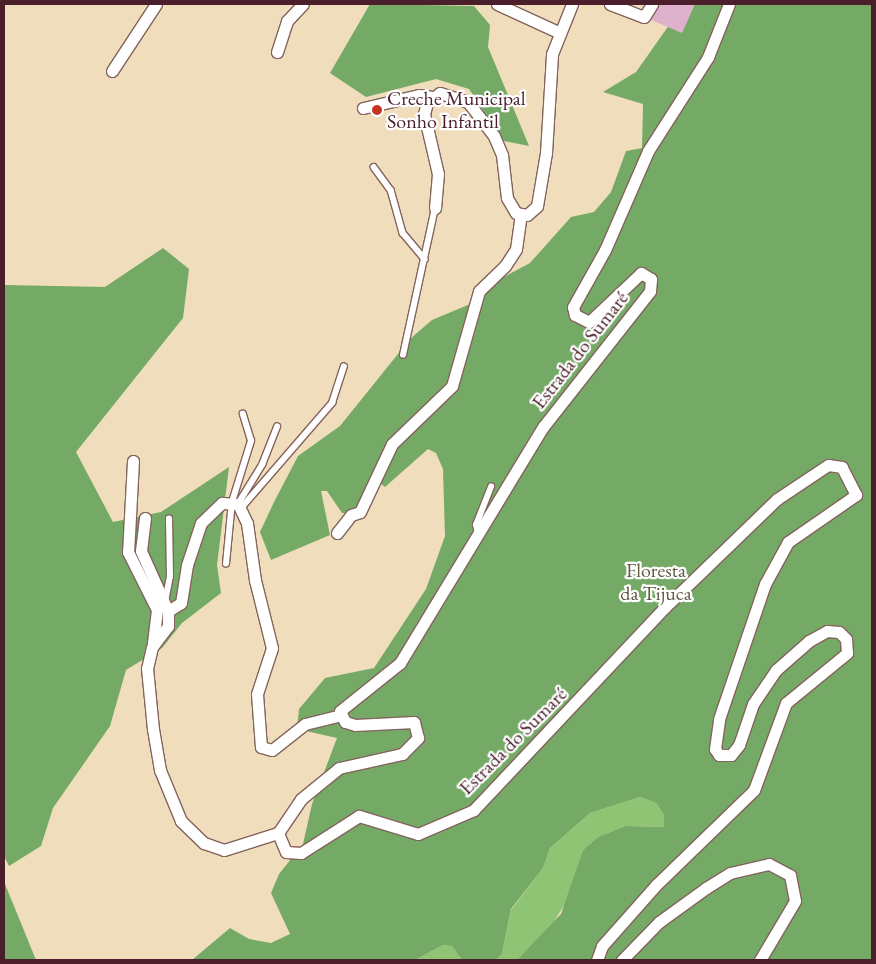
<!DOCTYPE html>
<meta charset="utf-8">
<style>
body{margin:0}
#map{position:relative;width:876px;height:964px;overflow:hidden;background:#efddbb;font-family:"EB Garamond",serif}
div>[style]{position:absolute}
.green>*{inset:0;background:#90c475}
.forest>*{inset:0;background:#74aa66}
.building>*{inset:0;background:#deb2cd}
.roads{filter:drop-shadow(1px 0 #84625d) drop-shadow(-1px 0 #84625d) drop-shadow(0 1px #84625d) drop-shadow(0 -1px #84625d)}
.service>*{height:5.5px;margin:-2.75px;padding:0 2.75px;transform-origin:2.75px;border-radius:2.75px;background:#fff}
.minor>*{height:11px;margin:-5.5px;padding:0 5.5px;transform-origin:5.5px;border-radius:5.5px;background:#fff}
.dots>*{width:14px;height:14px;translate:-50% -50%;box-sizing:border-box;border:2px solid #fff;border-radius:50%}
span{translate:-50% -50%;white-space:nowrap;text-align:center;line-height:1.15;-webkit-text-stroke:4.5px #fff;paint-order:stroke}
.poi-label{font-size:20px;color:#4a1f2b}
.left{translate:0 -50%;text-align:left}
.street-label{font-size:20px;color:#4a1f2b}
.park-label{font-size:20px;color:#625945}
.frame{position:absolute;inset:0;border:5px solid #4a1f2b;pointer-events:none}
</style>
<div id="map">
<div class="green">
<i style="clip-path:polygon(640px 797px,656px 803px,664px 815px,664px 827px,625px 826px,598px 837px,583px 850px,566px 902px,552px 925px,517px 960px,495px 960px,502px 954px,511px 910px,543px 868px,550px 848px,590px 813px)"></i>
<i style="clip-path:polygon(443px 945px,452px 946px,462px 960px,415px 960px)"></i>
</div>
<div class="forest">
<i style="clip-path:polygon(370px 4px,474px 6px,490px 25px,488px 47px,529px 146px,504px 141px,469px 89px,436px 79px,366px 97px,330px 73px)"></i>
<i style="clip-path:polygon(684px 4px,872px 4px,872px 960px,517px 960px,561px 914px,583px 850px,598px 837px,625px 826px,664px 827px,664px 815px,656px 803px,640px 797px,590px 813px,550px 848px,543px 868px,511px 909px,502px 954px,495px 960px,462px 960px,452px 946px,443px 945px,415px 960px,192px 960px,230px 928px,249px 939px,271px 943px,290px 934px,271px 893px,279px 874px,303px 844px,312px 804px,337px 738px,297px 729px,299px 709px,325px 678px,374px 668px,426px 589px,445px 536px,443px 469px,436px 453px,428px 449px,385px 487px,376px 480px,359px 513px,342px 513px,327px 491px,321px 491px,330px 535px,271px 560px,260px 532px,274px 502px,298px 456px,340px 426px,410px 339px,432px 320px,475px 302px,487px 286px,530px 263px,571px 217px,594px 212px,611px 192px,626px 151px,642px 148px,643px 104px,603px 92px,636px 72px)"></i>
<i style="clip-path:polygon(163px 248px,189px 269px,183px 318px,76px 452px,113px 522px,161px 512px,229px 467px,217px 565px,221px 593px,182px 623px,162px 648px,126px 670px,110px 726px,53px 808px,41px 846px,9px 866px,4px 856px,4px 285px,105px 287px)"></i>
<i style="clip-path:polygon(4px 882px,5px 884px,36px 960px,4px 960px)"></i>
</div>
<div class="building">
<i style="clip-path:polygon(659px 4px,695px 4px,682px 33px,651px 20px)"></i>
</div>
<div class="roads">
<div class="service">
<i style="left:374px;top:167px;width:29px;rotate:54deg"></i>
<i style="left:391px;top:190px;width:45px;rotate:74.4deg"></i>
<i style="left:403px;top:233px;width:34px;rotate:50deg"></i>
<i style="left:403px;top:355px;width:150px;rotate:-77.7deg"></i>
<i style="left:238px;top:504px;width:46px;rotate:-58.4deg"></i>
<i style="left:262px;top:465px;width:41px;rotate:-68.5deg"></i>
<i style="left:242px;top:507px;width:138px;rotate:-49.1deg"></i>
<i style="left:332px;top:403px;width:38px;rotate:-72deg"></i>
<i style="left:478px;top:533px;width:8px;rotate:-104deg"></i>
<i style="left:476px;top:525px;width:41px;rotate:-68.5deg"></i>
<i style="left:226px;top:564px;width:62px;rotate:-84.5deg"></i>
<i style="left:232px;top:502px;width:64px;rotate:-72.7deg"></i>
<i style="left:251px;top:441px;width:28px;rotate:-107deg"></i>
<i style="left:165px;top:602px;width:25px;rotate:-79deg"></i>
<i style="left:170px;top:577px;width:58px;rotate:-91deg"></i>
</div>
<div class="minor">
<i style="left:497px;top:4px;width:69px;rotate:24.7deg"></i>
<i style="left:610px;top:4px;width:36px;rotate:21deg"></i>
<i style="left:644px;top:17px;width:15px;rotate:-58deg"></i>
<i style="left:277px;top:52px;width:33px;rotate:-72deg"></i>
<i style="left:287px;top:21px;width:23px;rotate:-47deg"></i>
<i style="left:112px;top:71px;width:80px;rotate:-56.7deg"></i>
<i style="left:363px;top:108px;width:57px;rotate:-13.1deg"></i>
<i style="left:419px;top:95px;width:13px;rotate:9deg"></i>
<i style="left:435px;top:208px;width:34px;rotate:-85deg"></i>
<i style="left:438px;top:174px;width:62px;rotate:-103.1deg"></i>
<i style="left:424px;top:114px;width:11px;rotate:-75deg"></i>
<i style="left:427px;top:103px;width:16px;rotate:-38deg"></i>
<i style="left:440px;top:93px;width:29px;rotate:18deg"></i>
<i style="left:468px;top:102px;width:43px;rotate:52.6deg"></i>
<i style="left:494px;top:136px;width:21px;rotate:67deg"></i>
<i style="left:502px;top:155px;width:43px;rotate:83.4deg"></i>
<i style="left:507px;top:198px;width:17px;rotate:59deg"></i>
<i style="left:516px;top:213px;width:11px;rotate:10deg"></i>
<i style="left:527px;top:215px;width:13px;rotate:-42deg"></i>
<i style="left:537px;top:206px;width:54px;rotate:-80.4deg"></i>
<i style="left:546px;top:153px;width:99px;rotate:-86.5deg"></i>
<i style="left:552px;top:54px;width:54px;rotate:-68.2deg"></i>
<i style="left:133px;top:461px;width:91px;rotate:93.1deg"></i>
<i style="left:128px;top:552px;width:65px;rotate:63.4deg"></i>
<i style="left:157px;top:610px;width:34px;rotate:97deg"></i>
<i style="left:145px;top:518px;width:33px;rotate:97deg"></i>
<i style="left:141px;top:551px;width:66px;rotate:65.8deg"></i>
<i style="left:168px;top:611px;width:15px;rotate:90deg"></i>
<i style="left:168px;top:626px;width:26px;rotate:127deg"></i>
<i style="left:152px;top:647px;width:22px;rotate:103deg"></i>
<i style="left:147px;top:668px;width:61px;rotate:84.4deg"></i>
<i style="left:153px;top:729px;width:42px;rotate:80.3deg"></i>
<i style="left:160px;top:770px;width:55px;rotate:67.6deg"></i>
<i style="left:181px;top:821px;width:32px;rotate:44deg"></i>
<i style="left:204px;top:843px;width:21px;rotate:19deg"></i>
<i style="left:224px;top:850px;width:57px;rotate:-17.5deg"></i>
<i style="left:337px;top:533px;width:23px;rotate:-52deg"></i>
<i style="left:351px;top:515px;width:9px;rotate:-18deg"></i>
<i style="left:360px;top:512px;width:75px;rotate:-64.8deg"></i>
<i style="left:392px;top:444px;width:83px;rotate:-44deg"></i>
<i style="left:452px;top:386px;width:99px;rotate:-74.1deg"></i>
<i style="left:479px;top:291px;width:36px;rotate:-44deg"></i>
<i style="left:505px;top:266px;width:20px;rotate:-57deg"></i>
<i style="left:516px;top:249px;width:34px;rotate:-82deg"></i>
<i style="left:168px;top:611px;width:15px;rotate:-32deg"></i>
<i style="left:181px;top:603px;width:38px;rotate:-81deg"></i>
<i style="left:187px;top:565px;width:44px;rotate:-71.6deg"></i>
<i style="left:201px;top:523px;width:29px;rotate:-44deg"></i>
<i style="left:222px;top:503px;width:16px;rotate:4deg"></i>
<i style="left:238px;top:504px;width:21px;rotate:65deg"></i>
<i style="left:247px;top:523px;width:58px;rotate:82deg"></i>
<i style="left:255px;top:580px;width:70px;rotate:76deg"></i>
<i style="left:272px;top:648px;width:48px;rotate:108.1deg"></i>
<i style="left:257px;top:694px;width:53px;rotate:85.7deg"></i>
<i style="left:261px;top:747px;width:11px;rotate:15deg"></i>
<i style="left:272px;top:750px;width:42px;rotate:-38.2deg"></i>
<i style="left:305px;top:724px;width:36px;rotate:-14deg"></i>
<i style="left:597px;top:960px;width:15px;rotate:-70deg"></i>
<i style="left:602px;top:946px;width:81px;rotate:-48.5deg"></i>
<i style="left:656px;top:885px;width:136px;rotate:-44.1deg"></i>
<i style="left:754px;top:790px;width:93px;rotate:-69.8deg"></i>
<i style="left:786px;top:703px;width:79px;rotate:-39.3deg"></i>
<i style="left:847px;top:653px;width:14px;rotate:-94deg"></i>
<i style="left:846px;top:639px;width:10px;rotate:-135deg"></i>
<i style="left:839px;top:632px;width:12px;rotate:-175deg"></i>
<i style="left:827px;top:631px;width:21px;rotate:151deg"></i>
<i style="left:809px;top:641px;width:44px;rotate:138.7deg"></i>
<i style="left:776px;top:670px;width:41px;rotate:124.1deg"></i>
<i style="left:753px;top:704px;width:43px;rotate:108.9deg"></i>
<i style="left:739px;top:745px;width:13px;rotate:129deg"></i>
<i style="left:731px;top:755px;width:12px;rotate:180deg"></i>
<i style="left:719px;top:755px;width:7px;rotate:-124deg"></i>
<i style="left:715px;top:749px;width:30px;rotate:-82deg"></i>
<i style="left:719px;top:719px;width:143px;rotate:-71.2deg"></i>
<i style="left:765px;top:584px;width:48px;rotate:-61.3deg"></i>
<i style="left:788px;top:542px;width:83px;rotate:-34.7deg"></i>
<i style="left:856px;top:495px;width:31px;rotate:-117deg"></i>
<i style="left:842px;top:467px;width:14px;rotate:-172deg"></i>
<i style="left:828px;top:465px;width:61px;rotate:146.3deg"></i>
<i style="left:777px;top:499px;width:156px;rotate:136deg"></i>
<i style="left:665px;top:607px;width:279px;rotate:133.3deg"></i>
<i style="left:474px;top:810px;width:61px;rotate:156.8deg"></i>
<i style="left:418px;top:834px;width:62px;rotate:-163deg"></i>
<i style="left:359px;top:816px;width:69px;rotate:147.5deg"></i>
<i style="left:301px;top:853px;width:15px;rotate:-176deg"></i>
<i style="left:286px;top:852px;width:21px;rotate:-113deg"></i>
<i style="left:278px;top:833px;width:41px;rotate:-55.9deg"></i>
<i style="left:301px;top:799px;width:49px;rotate:-39.2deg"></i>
<i style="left:339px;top:768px;width:65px;rotate:-12.5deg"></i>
<i style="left:402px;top:754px;width:23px;rotate:-45deg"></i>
<i style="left:418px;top:738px;width:16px;rotate:-104deg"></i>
<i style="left:414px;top:722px;width:59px;rotate:177.1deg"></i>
<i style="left:355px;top:725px;width:10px;rotate:-163deg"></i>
<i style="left:345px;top:722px;width:12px;rotate:-114deg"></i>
<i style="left:340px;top:711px;width:77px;rotate:-38.7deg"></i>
<i style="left:400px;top:663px;width:276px;rotate:-58.8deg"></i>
<i style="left:543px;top:427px;width:173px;rotate:-51.8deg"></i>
<i style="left:650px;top:291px;width:12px;rotate:-85deg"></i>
<i style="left:651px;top:279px;width:12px;rotate:-149deg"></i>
<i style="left:641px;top:273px;width:71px;rotate:136.7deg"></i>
<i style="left:589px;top:322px;width:16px;rotate:-153deg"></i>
<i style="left:575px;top:315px;width:8px;rotate:-104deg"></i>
<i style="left:573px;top:307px;width:65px;rotate:-60.7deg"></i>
<i style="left:605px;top:250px;width:108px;rotate:-66.5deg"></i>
<i style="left:648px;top:151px;width:112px;rotate:-57.4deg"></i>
<i style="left:708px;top:57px;width:57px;rotate:-68.4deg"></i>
<i style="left:622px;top:960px;width:53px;rotate:-45.8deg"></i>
<i style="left:659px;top:922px;width:58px;rotate:-35.9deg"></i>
<i style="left:706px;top:888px;width:28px;rotate:-32deg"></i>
<i style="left:730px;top:873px;width:40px;rotate:-13deg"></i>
<i style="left:769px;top:864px;width:24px;rotate:28deg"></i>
<i style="left:790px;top:875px;width:26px;rotate:79deg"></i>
<i style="left:795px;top:901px;width:69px;rotate:120.7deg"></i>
</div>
</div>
<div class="dots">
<i style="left:377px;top:110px;background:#c8321e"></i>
</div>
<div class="poi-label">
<span class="left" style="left:387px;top:110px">Creche Municipal<br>Sonho Infantil</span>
</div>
<div class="street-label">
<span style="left:580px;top:350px;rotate:-52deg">Estrada do Sumaré</span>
<span style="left:513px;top:741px;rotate:-45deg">Estrada do Sumaré</span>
</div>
<div class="park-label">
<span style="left:656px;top:582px">Floresta<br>da Tijuca</span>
</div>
<div class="frame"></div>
</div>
